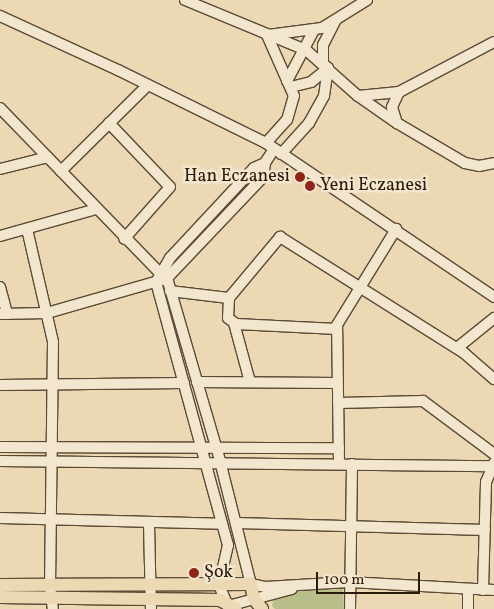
<!DOCTYPE html>
<meta charset="utf-8">
<style>
body{margin:0}
#map{position:relative;width:494px;height:609px;overflow:hidden;background:#ecd8b3;font-family:Vollkorn,serif}
div>[style]{position:absolute}
.green>*{inset:0;background:#babe8a}
.roads{filter:drop-shadow(1px 0 #5a4a35) drop-shadow(-1px 0 #5a4a35) drop-shadow(0 1px #5a4a35) drop-shadow(0 -1px #5a4a35)}
.minor>*{height:10px;margin:-5px;padding:0 5px;transform-origin:5px;border-radius:5px;background:#f3e6ce}
.major>*{height:12px;margin:-6px;padding:0 6px;transform-origin:6px;border-radius:6px;background:#ecd8b3}
.dots>*{width:14px;height:14px;translate:-50% -50%;box-sizing:border-box;border:2px solid #f3e6ce;border-radius:50%}
span{translate:-50% -50%;white-space:nowrap;text-align:center;line-height:1.15;-webkit-text-stroke:5px #f3e6ce;paint-order:stroke}
.poi-label{font-size:18px;color:#2a1b0b}
.right{translate:-100% -50%;text-align:right}
.left{translate:0 -50%;text-align:left}
.scale{position:absolute;left:316px;top:572px;width:104px;height:22px;box-sizing:border-box;border:2px solid #2a1b0b;border-top:0;padding-left:6px;font-size:15px;line-height:18px;white-space:nowrap;color:#2a1b0b;-webkit-text-stroke:4px #f3e6ce;paint-order:stroke}
</style>
<div id="map">
<div class="green">
<i style="clip-path:polygon(343px 589px,344px 609px,275px 609px,272px 606px,275px 592px)"></i>
</div>
<div class="roads">
<div class="minor">
<i style="left:185px;top:0;width:131px;rotate:22.5deg"></i>
<i style="left:306px;top:50px;width:69px;rotate:41.5deg"></i>
<i style="left:358px;top:96px;width:41px;rotate:-5.6deg"></i>
<i style="left:399px;top:92px;width:107px;rotate:-27.8deg"></i>
<i style="left:0;top:16px;width:130px;rotate:24.6deg"></i>
<i style="left:118px;top:70px;width:165px;rotate:26.3deg"></i>
<i style="left:266px;top:143px;width:275px;rotate:34deg"></i>
<i style="left:268px;top:35px;width:54px;rotate:-7.4deg"></i>
<i style="left:322px;top:28px;width:53px;rotate:-31.9deg"></i>
<i style="left:287px;top:81px;width:58px;rotate:-62.1deg"></i>
<i style="left:291px;top:87px;width:21px;rotate:-14deg"></i>
<i style="left:311px;top:82px;width:22px;rotate:-39deg"></i>
<i style="left:399px;top:92px;width:17px;rotate:115deg"></i>
<i style="left:392px;top:107px;width:17px;rotate:73deg"></i>
<i style="left:397px;top:123px;width:79px;rotate:30.5deg"></i>
<i style="left:465px;top:163px;width:14px;rotate:12deg"></i>
<i style="left:479px;top:166px;width:15px;rotate:-11deg"></i>
<i style="left:358px;top:96px;width:44px;rotate:34.8deg"></i>
<i style="left:0;top:108px;width:235px;rotate:45.9deg"></i>
<i style="left:109px;top:123px;width:88px;rotate:46.4deg"></i>
<i style="left:170px;top:187px;width:69px;rotate:131.5deg"></i>
<i style="left:266px;top:143px;width:31px;rotate:-48deg"></i>
<i style="left:287px;top:120px;width:25px;rotate:-74deg"></i>
<i style="left:294px;top:96px;width:67px;rotate:-113.9deg"></i>
<i style="left:274px;top:149px;width:17px;rotate:123deg"></i>
<i style="left:265px;top:163px;width:14px;rotate:98deg"></i>
<i style="left:263px;top:177px;width:139px;rotate:133.5deg"></i>
<i style="left:167px;top:278px;width:191px;rotate:73.8deg"></i>
<i style="left:220px;top:461px;width:127px;rotate:75.9deg"></i>
<i style="left:251px;top:584px;width:14px;rotate:12deg"></i>
<i style="left:265px;top:587px;width:84px;rotate:-3.4deg"></i>
<i style="left:349px;top:582px;width:145px;rotate:3.2deg"></i>
<i style="left:281px;top:154px;width:42px;rotate:-47.9deg"></i>
<i style="left:309px;top:123px;width:31px;rotate:-61deg"></i>
<i style="left:324px;top:96px;width:28px;rotate:-82deg"></i>
<i style="left:328px;top:68px;width:6px;rotate:-141deg"></i>
<i style="left:323px;top:64px;width:19px;rotate:-90deg"></i>
<i style="left:323px;top:45px;width:28px;rotate:-63deg"></i>
<i style="left:265px;top:163px;width:12px;rotate:156deg"></i>
<i style="left:254px;top:168px;width:123px;rotate:133deg"></i>
<i style="left:170px;top:258px;width:28px;rotate:120deg"></i>
<i style="left:156px;top:282px;width:273px;rotate:74.7deg"></i>
<i style="left:228px;top:545px;width:41px;rotate:102.7deg"></i>
<i style="left:219px;top:585px;width:23px;rotate:67deg"></i>
<i style="left:228px;top:606px;width:66px;rotate:-14.9deg"></i>
<i style="left:0;top:169px;width:49px;rotate:-14deg"></i>
<i style="left:61px;top:171px;width:122px;rotate:-44.7deg"></i>
<i style="left:27px;top:229px;width:116px;rotate:77deg"></i>
<i style="left:53px;top:342px;width:244px;rotate:90.7deg"></i>
<i style="left:50px;top:586px;width:23px;rotate:83deg"></i>
<i style="left:0;top:236px;width:100px;rotate:-15.7deg"></i>
<i style="left:0;top:287px;width:28px;rotate:75deg"></i>
<i style="left:170px;top:291px;width:59px;rotate:6.8deg"></i>
<i style="left:0;top:314px;width:47px;rotate:-1.2deg"></i>
<i style="left:47px;top:313px;width:120px;rotate:-16deg"></i>
<i style="left:234px;top:323px;width:61px;rotate:74.8deg"></i>
<i style="left:337px;top:329px;width:101px;rotate:-177.2deg"></i>
<i style="left:236px;top:324px;width:10px;rotate:-143deg"></i>
<i style="left:228px;top:318px;width:20px;rotate:-87deg"></i>
<i style="left:229px;top:298px;width:80px;rotate:-50.1deg"></i>
<i style="left:280px;top:237px;width:218px;rotate:32.2deg"></i>
<i style="left:464px;top:353px;width:40px;rotate:41deg"></i>
<i style="left:457px;top:348px;width:48px;rotate:-39deg"></i>
<i style="left:197px;top:382px;width:140px;rotate:0.4deg"></i>
<i style="left:0;top:385px;width:184px;rotate:-0.6deg"></i>
<i style="left:338px;top:403px;width:85px;rotate:-1.3deg"></i>
<i style="left:423px;top:401px;width:89px;rotate:36.7deg"></i>
<i style="left:0;top:447px;width:339px;rotate:0.2deg"></i>
<i style="left:0;top:461px;width:492px;rotate:0.6deg"></i>
<i style="left:339px;top:463px;width:138px;rotate:-90.8deg"></i>
<i style="left:337px;top:325px;width:113px;rotate:-58.4deg"></i>
<i style="left:0;top:518px;width:222px;rotate:1.5deg"></i>
<i style="left:149px;top:523px;width:86px;rotate:88.7deg"></i>
<i style="left:237px;top:523px;width:248px;rotate:1.6deg"></i>
<i style="left:468px;top:590px;width:19px;rotate:90deg"></i>
<i style="left:483px;top:590px;width:108px;rotate:-88.4deg"></i>
<i style="left:486px;top:482px;width:21px;rotate:-67deg"></i>
<i style="left:350px;top:609px;width:145px;rotate:-89.2deg"></i>
</div>
<div class="major">
<i style="left:0;top:585px;width:251px;rotate:-0.2deg"></i>
<i style="left:251px;top:584px;width:15px;rotate:79deg"></i>
<i style="left:254px;top:599px;width:13px;rotate:51deg"></i>
<i style="left:0;top:597px;width:220px;rotate:0.8deg"></i>
<i style="left:220px;top:600px;width:18px;rotate:29deg"></i>
</div>
</div>
<div class="dots">
<i style="left:300px;top:177px;background:#8f2418"></i>
<i style="left:310px;top:186px;background:#8f2418"></i>
<i style="left:194px;top:573px;background:#8f2418"></i>
</div>
<div class="poi-label">
<span class="right" style="left:290px;top:177px">Han Eczanesi</span>
<span class="left" style="left:320px;top:186px">Yeni Eczanesi</span>
<span class="left" style="left:204px;top:573px">Şok</span>
</div>
<div class="scale">100 m</div>
</div>
